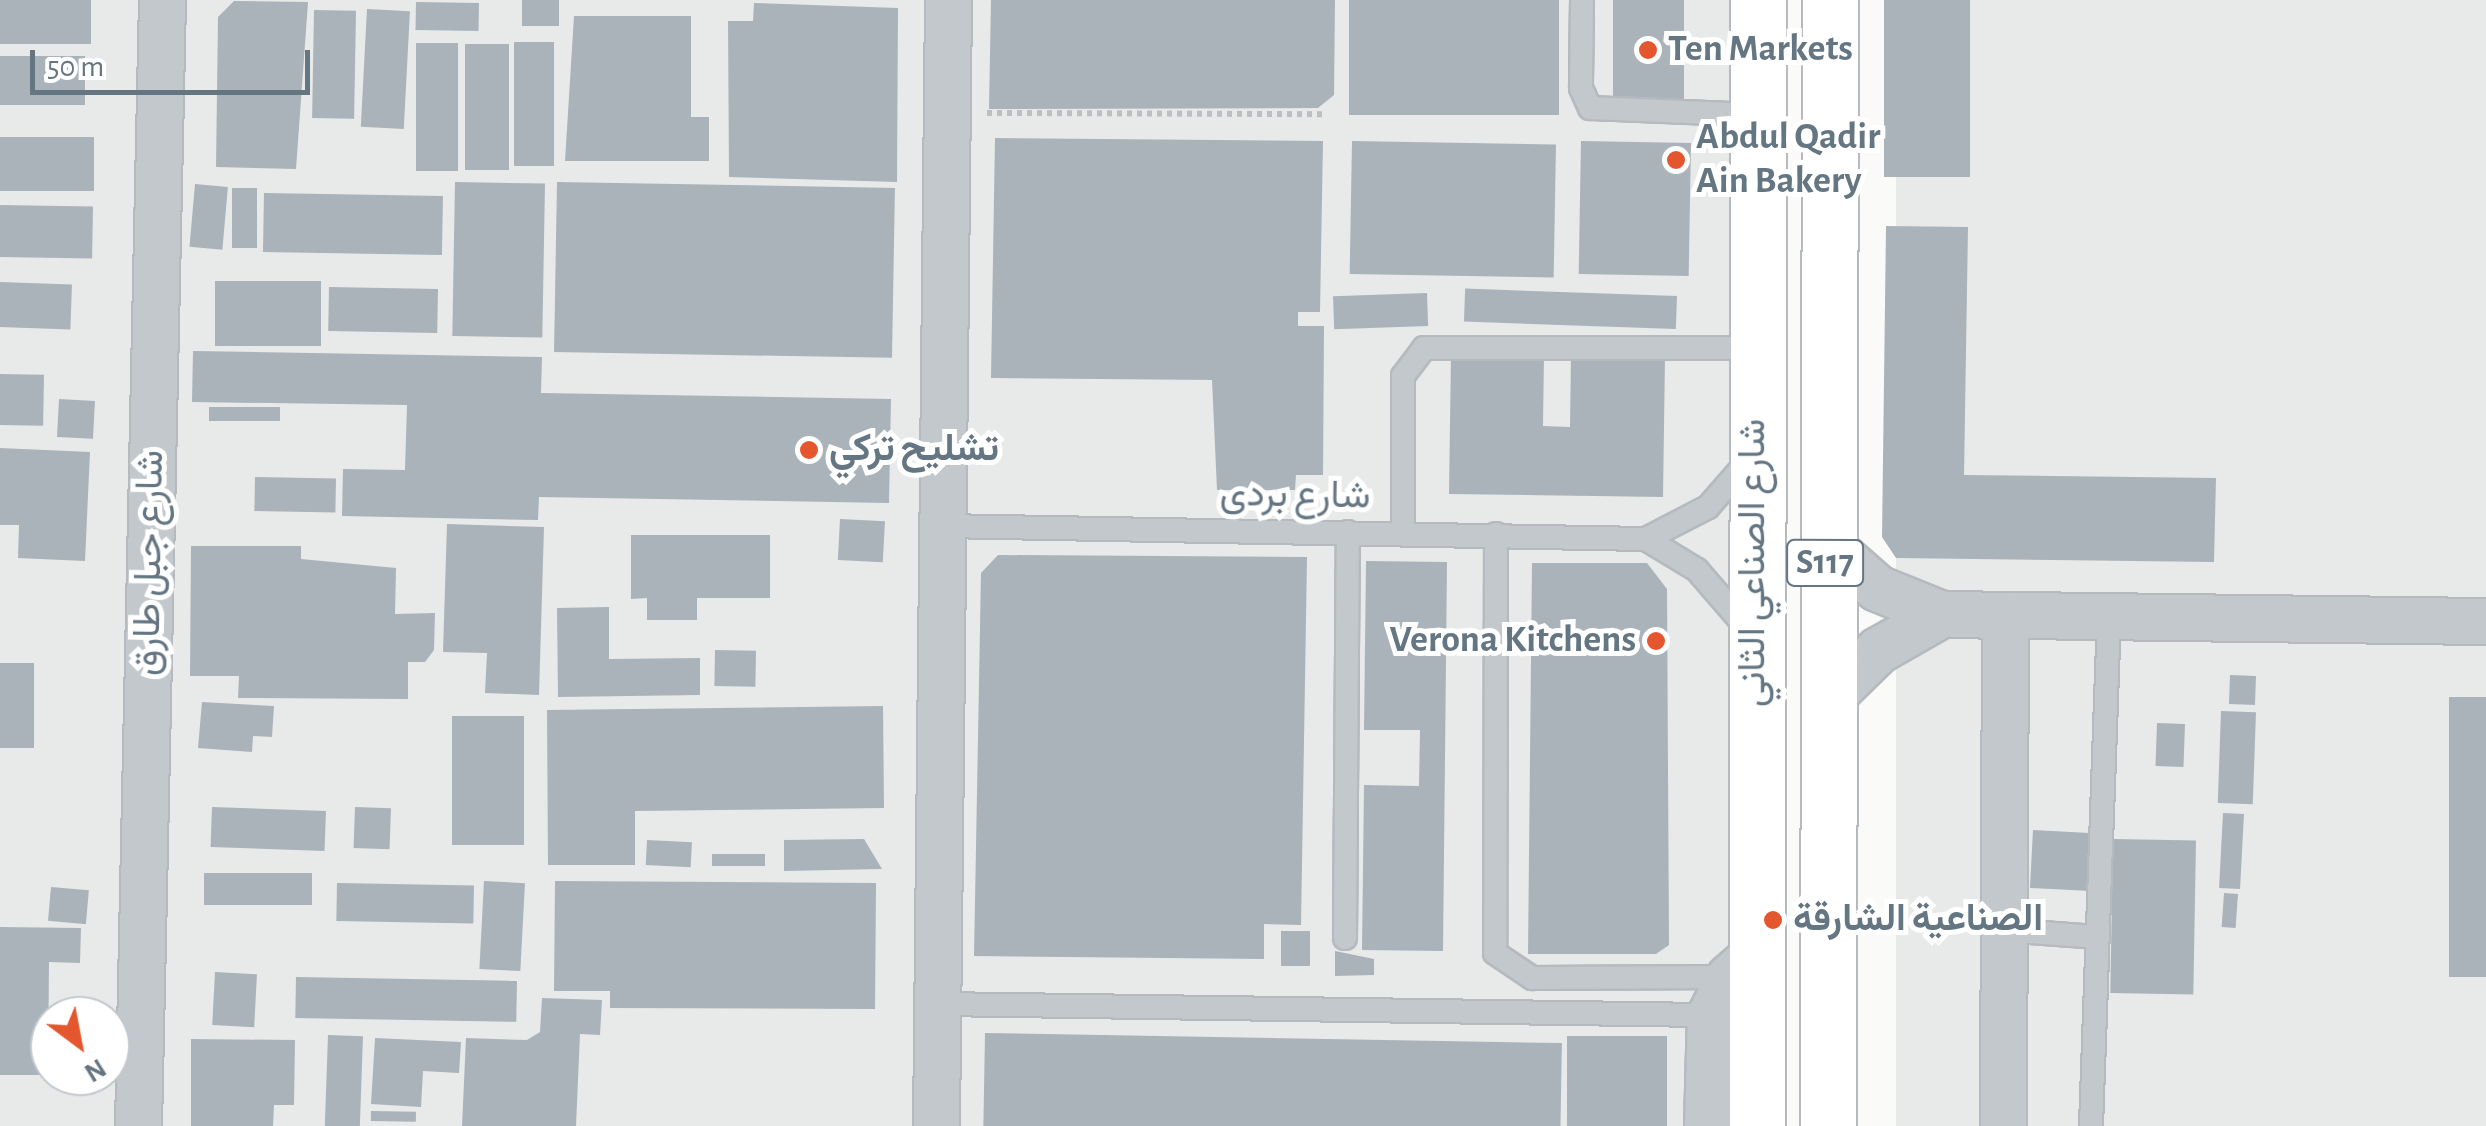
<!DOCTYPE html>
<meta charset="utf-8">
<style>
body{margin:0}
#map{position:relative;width:2486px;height:1126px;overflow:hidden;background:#fafaf8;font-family:"Alegreya Sans",Vazirmatn,sans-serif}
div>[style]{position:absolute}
.built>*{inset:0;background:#e8e9e9;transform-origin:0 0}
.building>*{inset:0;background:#aab3b9;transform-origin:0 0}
.path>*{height:6px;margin-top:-3px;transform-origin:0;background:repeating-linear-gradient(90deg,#bbbfc2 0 5px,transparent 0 10px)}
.roads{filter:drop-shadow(2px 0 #b5babe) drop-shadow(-2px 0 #b5babe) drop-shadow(0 2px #b5babe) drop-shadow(0 -2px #b5babe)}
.service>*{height:22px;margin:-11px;padding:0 11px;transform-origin:11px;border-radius:11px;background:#c3c8cc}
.minor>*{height:45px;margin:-22.5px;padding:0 22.5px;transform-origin:22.5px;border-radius:22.5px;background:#c3c8cc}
.primary>*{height:55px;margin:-27.5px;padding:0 27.5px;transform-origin:27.5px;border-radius:27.5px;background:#fff}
.dots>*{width:28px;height:28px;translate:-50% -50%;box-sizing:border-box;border:5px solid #fff;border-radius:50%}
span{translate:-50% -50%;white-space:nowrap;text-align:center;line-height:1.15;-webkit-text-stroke:10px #fff;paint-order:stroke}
.shield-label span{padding:2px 8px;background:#fff;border:2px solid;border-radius:8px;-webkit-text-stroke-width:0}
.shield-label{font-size:35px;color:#657683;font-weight:700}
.poi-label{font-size:38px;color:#657683;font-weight:700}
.left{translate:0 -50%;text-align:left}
.right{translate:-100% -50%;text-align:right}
.street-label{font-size:38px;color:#657683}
.north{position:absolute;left:30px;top:996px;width:100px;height:100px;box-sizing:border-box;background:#fff;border:2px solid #c1c8cd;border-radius:50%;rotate:148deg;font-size:28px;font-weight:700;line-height:40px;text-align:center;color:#657683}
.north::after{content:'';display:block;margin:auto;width:35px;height:45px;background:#e4572e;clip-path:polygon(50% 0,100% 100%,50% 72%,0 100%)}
.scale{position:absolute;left:30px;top:50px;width:280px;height:45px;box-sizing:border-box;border:5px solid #657683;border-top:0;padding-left:12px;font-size:30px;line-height:35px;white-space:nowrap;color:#657683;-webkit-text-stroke:8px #fff;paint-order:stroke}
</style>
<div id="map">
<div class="built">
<i style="clip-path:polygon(evenodd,0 0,1739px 0,1742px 1126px,0 1126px,0 0,50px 1016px,110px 1016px,110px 1076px,50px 1076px,50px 1016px)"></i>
<i style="left:1896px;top:0;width:590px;height:1126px"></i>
</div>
<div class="building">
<i style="left:0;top:0;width:91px;height:44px"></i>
<i style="left:522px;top:0;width:37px;height:26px"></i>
<i style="clip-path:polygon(991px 0,1335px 0,1334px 95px,1318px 108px,989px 109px)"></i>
<i style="left:1349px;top:0;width:210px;height:115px"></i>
<i style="left:1613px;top:0;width:71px;height:100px"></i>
<i style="left:1884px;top:0;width:86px;height:177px"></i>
<i style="clip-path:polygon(234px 1px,308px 2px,296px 169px,216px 167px,218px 17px)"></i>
<i style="left:416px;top:2px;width:63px;height:28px;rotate:1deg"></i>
<i style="clip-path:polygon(754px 3px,898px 8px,897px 182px,729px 177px,728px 21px,753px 21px)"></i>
<i style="left:367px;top:9px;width:43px;height:118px;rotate:3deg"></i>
<i style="left:314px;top:10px;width:42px;height:108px;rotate:1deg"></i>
<i style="clip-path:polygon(574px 16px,691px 16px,691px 117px,709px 117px,709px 161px,565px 161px)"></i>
<i style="left:514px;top:42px;width:40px;height:124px"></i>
<i style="left:416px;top:43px;width:42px;height:128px"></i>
<i style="left:465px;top:44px;width:44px;height:126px"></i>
<i style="left:85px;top:56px;width:49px;height:85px;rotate:90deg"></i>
<i style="left:0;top:137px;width:94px;height:54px"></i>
<i style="clip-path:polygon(995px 138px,1323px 141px,1320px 312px,1298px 312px,1298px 326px,1324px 326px,1323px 475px,1296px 475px,1295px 490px,1217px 490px,1212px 380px,991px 378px)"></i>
<i style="left:1352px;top:141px;width:204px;height:133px;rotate:1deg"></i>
<i style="left:1581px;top:141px;width:110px;height:133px;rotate:1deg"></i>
<i style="left:455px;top:182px;width:90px;height:154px;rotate:1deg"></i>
<i style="left:557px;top:182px;width:338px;height:170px;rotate:1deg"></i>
<i style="left:195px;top:184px;width:33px;height:63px;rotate:5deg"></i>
<i style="left:232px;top:188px;width:25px;height:60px"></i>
<i style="left:264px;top:193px;width:179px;height:59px;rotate:1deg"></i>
<i style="left:0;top:205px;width:93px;height:52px;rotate:1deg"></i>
<i style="clip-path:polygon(1886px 226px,1968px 227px,1964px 475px,2216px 478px,2214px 562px,1896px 558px,1882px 537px)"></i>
<i style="left:321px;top:281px;width:65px;height:106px;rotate:90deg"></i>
<i style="left:0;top:282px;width:72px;height:45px;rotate:2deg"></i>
<i style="left:329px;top:287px;width:109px;height:44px;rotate:1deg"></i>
<i style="left:1427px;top:293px;width:33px;height:94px;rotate:88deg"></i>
<i style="left:1677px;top:296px;width:33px;height:212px;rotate:92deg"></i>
<i style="clip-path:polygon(193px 351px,542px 357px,541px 393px,891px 399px,889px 503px,539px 497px,538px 520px,342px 516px,343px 469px,405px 470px,407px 405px,192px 402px)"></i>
<i style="clip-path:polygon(1451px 354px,1544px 355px,1543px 426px,1570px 427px,1571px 355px,1665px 356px,1663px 497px,1449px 494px)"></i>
<i style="left:0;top:374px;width:44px;height:51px;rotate:1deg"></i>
<i style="left:59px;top:399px;width:36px;height:38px;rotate:3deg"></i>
<i style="left:209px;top:407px;width:71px;height:14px"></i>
<i style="clip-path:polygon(0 448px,90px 452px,85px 561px,18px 558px,19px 525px,0 525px)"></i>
<i style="left:255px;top:477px;width:81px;height:34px;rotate:1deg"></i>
<i style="left:840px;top:519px;width:45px;height:41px;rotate:3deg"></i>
<i style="clip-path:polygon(447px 524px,544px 527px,539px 695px,485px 693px,487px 653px,443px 652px)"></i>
<i style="clip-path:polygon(631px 535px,770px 535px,770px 598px,697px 598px,697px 620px,647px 620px,647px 598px,631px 599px)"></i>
<i style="clip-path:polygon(191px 546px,301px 546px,301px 559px,396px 568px,395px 614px,435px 613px,434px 650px,425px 662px,408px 662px,408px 699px,238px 698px,239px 676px,190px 676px)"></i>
<i style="clip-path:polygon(998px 555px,1307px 557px,1301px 925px,1264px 924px,1264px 959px,974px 956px,981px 573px)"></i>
<i style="clip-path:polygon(1366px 561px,1447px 562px,1443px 951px,1362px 950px,1364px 785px,1419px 786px,1420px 730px,1364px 730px)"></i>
<i style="clip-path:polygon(1532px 563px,1647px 563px,1667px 589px,1669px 945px,1656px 954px,1528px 954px)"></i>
<i style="clip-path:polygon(609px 607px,609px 659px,700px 658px,700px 695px,558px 697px,557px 608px)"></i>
<i style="left:715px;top:650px;width:41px;height:36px;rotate:1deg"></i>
<i style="left:0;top:663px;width:34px;height:85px"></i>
<i style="left:2230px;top:675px;width:26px;height:29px;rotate:2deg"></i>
<i style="left:2449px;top:697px;width:37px;height:280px"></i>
<i style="clip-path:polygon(202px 702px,274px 706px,272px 737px,253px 736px,252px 752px,198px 748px)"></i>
<i style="clip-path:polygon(883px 706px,884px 808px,635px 811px,635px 865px,548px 865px,547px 710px)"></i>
<i style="left:2221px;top:711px;width:35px;height:92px;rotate:2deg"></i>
<i style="left:452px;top:716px;width:72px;height:129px"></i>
<i style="left:2157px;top:723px;width:28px;height:43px;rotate:2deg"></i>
<i style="left:212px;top:807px;width:114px;height:40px;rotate:2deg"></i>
<i style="left:355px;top:807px;width:36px;height:41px;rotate:2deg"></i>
<i style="left:2223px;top:813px;width:21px;height:75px;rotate:3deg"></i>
<i style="left:2033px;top:830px;width:66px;height:58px;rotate:3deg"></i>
<i style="clip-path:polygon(864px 839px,882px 869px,784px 871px,784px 840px)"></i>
<i style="left:2113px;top:839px;width:83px;height:154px;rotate:1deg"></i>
<i style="left:647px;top:840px;width:45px;height:25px;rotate:3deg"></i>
<i style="left:712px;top:854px;width:53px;height:12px"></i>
<i style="left:204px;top:873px;width:108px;height:32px"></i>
<i style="left:484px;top:881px;width:41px;height:88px;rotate:3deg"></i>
<i style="clip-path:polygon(555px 881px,876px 883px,875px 1009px,610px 1008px,610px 991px,554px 991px)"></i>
<i style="left:337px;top:883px;width:137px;height:38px;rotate:1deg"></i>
<i style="left:51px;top:887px;width:38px;height:34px;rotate:5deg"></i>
<i style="left:2224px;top:893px;width:14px;height:34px;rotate:4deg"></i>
<i style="clip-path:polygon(0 927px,81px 928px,80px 963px,49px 962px,48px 1075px,0 1075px)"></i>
<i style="left:1281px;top:931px;width:29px;height:35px"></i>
<i style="clip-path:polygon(1335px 951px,1374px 959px,1374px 975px,1335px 976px)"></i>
<i style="left:215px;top:972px;width:42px;height:53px;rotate:3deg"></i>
<i style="left:296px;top:977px;width:221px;height:41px;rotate:1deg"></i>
<i style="clip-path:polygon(542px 998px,602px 1000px,600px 1035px,580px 1034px,576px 1126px,462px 1126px,466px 1038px,527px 1040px,540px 1032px)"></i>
<i style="left:985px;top:1033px;width:577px;height:93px;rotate:1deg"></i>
<i style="left:328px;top:1035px;width:35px;height:91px;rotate:2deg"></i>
<i style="left:1567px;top:1036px;width:100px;height:90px"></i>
<i style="clip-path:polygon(375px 1038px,461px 1042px,459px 1073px,423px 1071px,421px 1107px,371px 1104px)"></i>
<i style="clip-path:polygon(191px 1039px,295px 1040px,294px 1105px,274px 1105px,273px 1126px,191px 1126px)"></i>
<i style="left:371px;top:1111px;width:45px;height:10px;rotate:1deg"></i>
</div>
<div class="path">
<i style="left:987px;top:113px;width:337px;rotate:0.2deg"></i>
</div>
<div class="roads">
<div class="service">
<i style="left:1582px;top:0;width:88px;rotate:90.7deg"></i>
<i style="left:1581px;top:88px;width:22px;rotate:66deg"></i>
<i style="left:1590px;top:108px;width:165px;rotate:2.4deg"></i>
<i style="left:942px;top:526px;width:704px;rotate:1.06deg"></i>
<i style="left:1646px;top:539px;width:70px;rotate:-27.3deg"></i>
<i style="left:1708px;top:507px;width:62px;rotate:-48.9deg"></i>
<i style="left:1403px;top:533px;width:157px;rotate:-90deg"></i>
<i style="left:1403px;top:376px;width:35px;rotate:-53deg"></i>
<i style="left:1424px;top:348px;width:330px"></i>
<i style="left:1496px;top:534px;width:419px;rotate:90.1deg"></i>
<i style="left:1495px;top:953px;width:45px;rotate:34deg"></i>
<i style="left:1532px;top:978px;width:197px;rotate:-0.3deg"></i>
<i style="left:1646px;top:539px;width:60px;rotate:31.3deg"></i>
<i style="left:1697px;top:570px;width:77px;rotate:49.2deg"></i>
<i style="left:2004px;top:930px;width:94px;rotate:4.3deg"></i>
<i style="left:1345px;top:938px;width:406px;rotate:-89.6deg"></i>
<i style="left:937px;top:1004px;width:773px;rotate:0.82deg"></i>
<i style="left:2091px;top:1126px;width:510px;rotate:-87.98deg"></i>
</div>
<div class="minor">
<i style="left:1825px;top:542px;width:69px;rotate:41.5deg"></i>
<i style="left:1877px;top:588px;width:69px;rotate:22.1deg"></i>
<i style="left:1941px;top:614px;width:545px;rotate:0.74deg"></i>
<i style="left:1826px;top:701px;width:73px;rotate:-44.4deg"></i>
<i style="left:1878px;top:650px;width:73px;rotate:-29.7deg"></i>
<i style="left:138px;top:1126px;width:1126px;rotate:-88.78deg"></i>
<i style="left:936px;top:1126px;width:1126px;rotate:-89.39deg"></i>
<i style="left:1707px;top:1126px;width:111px;rotate:-88.5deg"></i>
<i style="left:1710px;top:1015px;width:42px;rotate:-63.4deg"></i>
<i style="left:1729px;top:977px;width:37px;rotate:-41deg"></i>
<i style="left:2003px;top:1126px;width:511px;rotate:-89.78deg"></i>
</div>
<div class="primary">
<i style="left:1757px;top:1126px;width:1126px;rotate:-89.95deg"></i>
<i style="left:1828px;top:1126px;width:1126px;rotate:-89.9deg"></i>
</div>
</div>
<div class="dots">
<i style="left:1648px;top:50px;background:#e4572e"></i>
<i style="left:1676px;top:160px;background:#e4572e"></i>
<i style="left:809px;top:450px;background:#e4572e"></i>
<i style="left:1656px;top:641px;background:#e4572e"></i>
<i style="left:1773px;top:920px;background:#e4572e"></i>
</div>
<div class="shield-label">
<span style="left:1825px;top:563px">S117</span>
</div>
<div class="poi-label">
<span class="left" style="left:1668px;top:50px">Ten Markets</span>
<span class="left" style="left:1696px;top:160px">Abdul Qadir<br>Ain Bakery</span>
<span class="left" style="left:829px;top:450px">تشليح تركي</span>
<span class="right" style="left:1636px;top:641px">Verona Kitchens</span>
<span class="left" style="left:1793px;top:920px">الصناعية الشارقة</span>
</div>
<div class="street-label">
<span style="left:1295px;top:496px;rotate:1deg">شارع بردى</span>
<span style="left:150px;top:563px;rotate:-89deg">شارع جبل طارق</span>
<span style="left:1754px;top:563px;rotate:-90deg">شارع الصناعي الثاني</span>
</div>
<div class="north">N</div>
<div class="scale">50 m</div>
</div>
